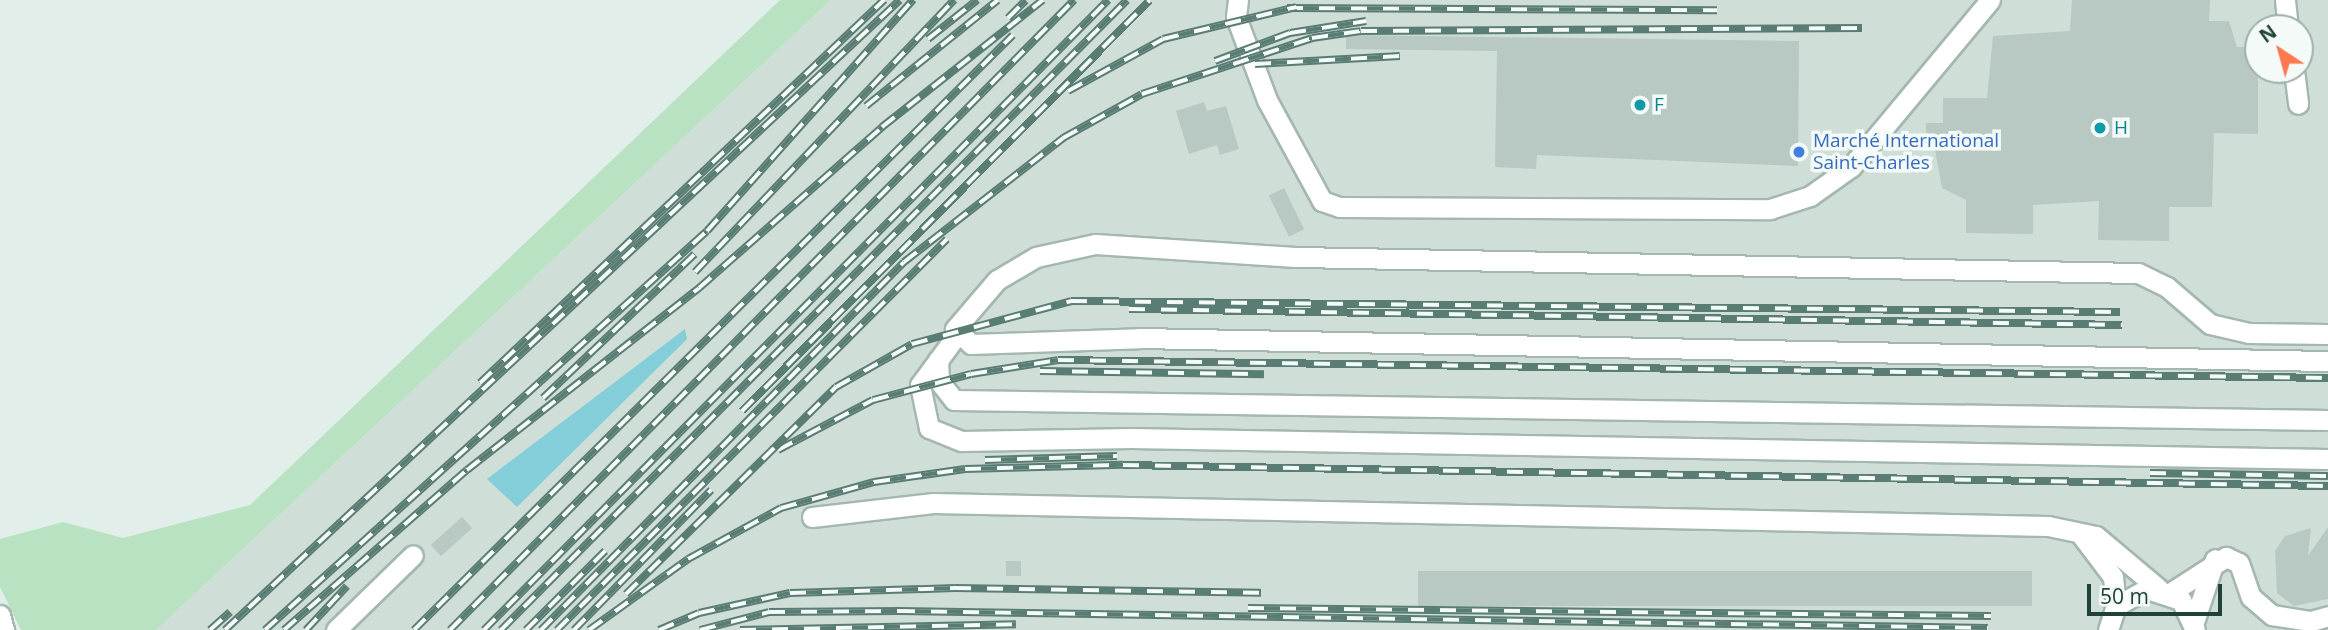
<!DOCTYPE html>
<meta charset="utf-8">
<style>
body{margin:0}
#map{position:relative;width:2328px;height:630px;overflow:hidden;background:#e2eee9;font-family:"Open Sans",sans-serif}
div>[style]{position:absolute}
.built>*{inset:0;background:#d0ded8}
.green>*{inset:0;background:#b9e2c3}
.water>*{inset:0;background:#84ceda}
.building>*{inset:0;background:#b7c9c2;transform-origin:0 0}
.roads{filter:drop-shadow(2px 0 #a4b7b0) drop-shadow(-2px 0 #a4b7b0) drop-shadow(0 2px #a4b7b0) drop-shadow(0 -2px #a4b7b0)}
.minor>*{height:19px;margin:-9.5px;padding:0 9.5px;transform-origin:9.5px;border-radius:9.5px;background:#fff}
.rail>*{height:8px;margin-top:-4px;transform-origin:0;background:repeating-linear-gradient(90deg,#f4faf7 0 16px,#5a7d73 0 32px);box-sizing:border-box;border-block:2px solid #5a7d73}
.dots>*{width:19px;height:19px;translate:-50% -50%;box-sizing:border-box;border:4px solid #f4faf7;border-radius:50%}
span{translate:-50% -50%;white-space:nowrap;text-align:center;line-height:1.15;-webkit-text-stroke:7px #f4faf7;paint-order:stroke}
.culture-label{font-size:19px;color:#0d838f}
.left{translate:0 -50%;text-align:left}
.shop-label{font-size:19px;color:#366cbe}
.north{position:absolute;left:2244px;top:14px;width:70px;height:70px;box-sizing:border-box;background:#f4faf7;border:2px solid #9fb0ab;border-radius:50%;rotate:324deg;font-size:19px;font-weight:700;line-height:28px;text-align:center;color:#204238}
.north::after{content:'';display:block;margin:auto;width:24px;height:32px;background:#ff7850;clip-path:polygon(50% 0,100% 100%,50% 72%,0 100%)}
.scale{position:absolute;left:2087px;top:584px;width:135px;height:32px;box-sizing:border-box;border:4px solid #204238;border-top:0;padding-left:9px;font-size:21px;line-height:24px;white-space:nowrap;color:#204238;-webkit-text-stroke:5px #f4faf7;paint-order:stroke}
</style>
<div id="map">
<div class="built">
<i style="clip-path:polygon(evenodd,831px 0,2328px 0,2328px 630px,156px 630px,831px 0,2258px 28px,2300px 28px,2300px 70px,2258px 70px,2258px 28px)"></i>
</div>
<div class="green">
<i style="clip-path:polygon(780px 0,831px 0,156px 630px,21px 630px,0 587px,0 539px,63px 522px,123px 538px,250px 505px)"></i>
</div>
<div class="water">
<i style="clip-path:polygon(685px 329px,687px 339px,517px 507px,487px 479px)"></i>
</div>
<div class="building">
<i style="clip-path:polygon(2072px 0,2210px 0,2209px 21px,2229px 21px,2237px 47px,2258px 47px,2258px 134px,2214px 133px,2212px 207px,2169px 207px,2169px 241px,2098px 240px,2099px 201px,2033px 205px,2033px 234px,1966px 233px,1966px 200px,1942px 188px,1935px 150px,1926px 150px,1926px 123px,1943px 123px,1943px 98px,1987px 98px,1993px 36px,2070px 31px)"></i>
<i style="clip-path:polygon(1346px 35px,1799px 41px,1798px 166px,1537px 155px,1536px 169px,1495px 167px,1497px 51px,1346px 49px)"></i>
<i style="clip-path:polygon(1204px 102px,1207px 111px,1226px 106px,1239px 149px,1220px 155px,1217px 145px,1189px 154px,1176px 111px)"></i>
<i style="left:1284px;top:188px;width:46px;height:17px;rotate:64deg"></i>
<i style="left:462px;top:517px;width:15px;height:42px;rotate:48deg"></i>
<i style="clip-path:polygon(2328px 527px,2328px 599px,2294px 606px,2277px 593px,2275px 551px,2285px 536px,2311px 528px,2308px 556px)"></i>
<i style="left:1006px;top:561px;width:15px;height:15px"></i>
<i style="left:1418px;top:571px;width:614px;height:35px"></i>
</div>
<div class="roads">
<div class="minor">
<i style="left:1238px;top:0;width:17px;rotate:97deg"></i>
<i style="left:1236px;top:17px;width:89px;rotate:69.5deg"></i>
<i style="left:1267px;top:100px;width:115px;rotate:61.4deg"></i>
<i style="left:1322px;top:201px;width:18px;rotate:19deg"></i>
<i style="left:1339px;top:207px;width:431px;rotate:0.3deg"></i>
<i style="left:1770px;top:209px;width:42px;rotate:-18deg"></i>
<i style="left:1810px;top:196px;width:50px;rotate:-35.3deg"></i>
<i style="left:1851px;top:167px;width:217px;rotate:-50.2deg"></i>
<i style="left:2285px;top:0;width:28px;rotate:84deg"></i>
<i style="left:2294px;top:70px;width:34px;rotate:83deg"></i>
<i style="left:2328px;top:334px;width:79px;rotate:-179.3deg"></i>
<i style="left:2249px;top:333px;width:40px;rotate:-167deg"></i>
<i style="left:2210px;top:324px;width:57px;rotate:-139.3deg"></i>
<i style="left:2167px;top:287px;width:32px;rotate:-154deg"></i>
<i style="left:2138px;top:273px;width:843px;rotate:-178.91deg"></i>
<i style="left:1295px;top:257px;width:200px;rotate:-176.3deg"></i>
<i style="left:1095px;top:244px;width:60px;rotate:167.6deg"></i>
<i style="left:1036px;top:257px;width:45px;rotate:149.5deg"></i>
<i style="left:997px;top:280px;width:65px;rotate:130.6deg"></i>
<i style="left:955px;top:329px;width:22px;rotate:43deg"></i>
<i style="left:971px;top:344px;width:168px;rotate:-2deg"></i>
<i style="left:1139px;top:338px;width:1189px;rotate:1.11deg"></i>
<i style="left:956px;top:336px;width:61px;rotate:126.3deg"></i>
<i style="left:920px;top:385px;width:44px;rotate:78.2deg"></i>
<i style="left:929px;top:428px;width:35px;rotate:22deg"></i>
<i style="left:962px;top:441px;width:169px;rotate:-1deg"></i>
<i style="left:1131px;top:438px;width:1197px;rotate:1.01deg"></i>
<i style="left:938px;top:360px;width:21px;rotate:87deg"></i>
<i style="left:939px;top:381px;width:24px;rotate:52deg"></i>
<i style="left:954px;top:400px;width:1374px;rotate:0.83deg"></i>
<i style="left:812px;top:517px;width:122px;rotate:-6.6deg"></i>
<i style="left:933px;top:503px;width:1115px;rotate:1.18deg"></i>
<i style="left:2048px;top:526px;width:49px;rotate:11.8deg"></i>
<i style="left:2096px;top:536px;width:82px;rotate:40.1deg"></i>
<i style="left:2082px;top:536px;width:51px;rotate:52.9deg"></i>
<i style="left:2113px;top:577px;width:29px;rotate:84deg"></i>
<i style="left:2170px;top:593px;width:67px;rotate:-32.7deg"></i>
<i style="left:2226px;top:557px;width:14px;rotate:25deg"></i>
<i style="left:2239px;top:563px;width:36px;rotate:71deg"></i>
<i style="left:2251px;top:597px;width:28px;rotate:41deg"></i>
<i style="left:2272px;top:615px;width:39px;rotate:9deg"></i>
<i style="left:2311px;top:621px;width:18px;rotate:-16deg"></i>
<i style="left:0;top:615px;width:16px;rotate:75deg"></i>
<i style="left:2194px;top:622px;width:66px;rotate:-71.6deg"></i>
<i style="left:336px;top:630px;width:107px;rotate:-44.2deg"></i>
<i style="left:2108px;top:630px;width:25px;rotate:-72deg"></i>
<i style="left:2116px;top:606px;width:35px;rotate:-29deg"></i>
<i style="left:2147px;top:589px;width:36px;rotate:18deg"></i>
<i style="left:2181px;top:600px;width:33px;rotate:65deg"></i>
</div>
</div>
<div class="rail">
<i style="left:1287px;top:8px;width:430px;rotate:0.3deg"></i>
<i style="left:1008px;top:18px;width:25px;rotate:-45deg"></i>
<i style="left:928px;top:39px;width:63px;rotate:-38.5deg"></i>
<i style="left:1215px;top:61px;width:80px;rotate:-20.5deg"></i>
<i style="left:1290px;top:33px;width:77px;rotate:-9deg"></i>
<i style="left:1255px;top:64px;width:145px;rotate:-3.2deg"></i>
<i style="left:1068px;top:91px;width:108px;rotate:-28.7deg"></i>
<i style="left:1163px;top:39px;width:137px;rotate:-13.5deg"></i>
<i style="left:866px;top:106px;width:169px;rotate:-38.8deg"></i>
<i style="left:695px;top:272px;width:376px;rotate:-46.4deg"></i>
<i style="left:1129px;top:309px;width:993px;rotate:0.92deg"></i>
<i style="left:1040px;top:371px;width:224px;rotate:0.8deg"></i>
<i style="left:480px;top:383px;width:557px;rotate:-43.47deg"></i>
<i style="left:543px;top:398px;width:209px;rotate:-43.5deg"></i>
<i style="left:742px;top:411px;width:579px;rotate:-45.21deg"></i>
<i style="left:778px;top:450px;width:107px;rotate:-27.8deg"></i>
<i style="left:873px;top:400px;width:101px;rotate:-14.9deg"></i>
<i style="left:971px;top:374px;width:88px;rotate:-9.1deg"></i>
<i style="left:1058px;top:360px;width:1270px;rotate:0.81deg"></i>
<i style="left:985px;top:460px;width:132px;rotate:-1.7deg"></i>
<i style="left:2150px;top:473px;width:178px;rotate:1deg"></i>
<i style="left:626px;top:594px;width:295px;rotate:-44.6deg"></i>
<i style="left:836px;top:387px;width:87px;rotate:-29.5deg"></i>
<i style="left:912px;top:344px;width:165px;rotate:-15.1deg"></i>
<i style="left:1071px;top:301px;width:1049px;rotate:0.6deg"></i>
<i style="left:1248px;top:608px;width:743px;rotate:0.62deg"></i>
<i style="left:210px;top:630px;width:27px;rotate:-42deg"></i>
<i style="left:225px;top:630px;width:923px;rotate:-43.03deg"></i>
<i style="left:265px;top:630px;width:595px;rotate:-42.07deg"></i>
<i style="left:707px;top:231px;width:310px;rotate:-48.3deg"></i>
<i style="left:284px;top:630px;width:243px;rotate:-41.2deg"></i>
<i style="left:467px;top:470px;width:295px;rotate:-38.1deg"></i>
<i style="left:699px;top:288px;width:244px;rotate:-41.3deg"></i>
<i style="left:882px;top:127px;width:205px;rotate:-38.3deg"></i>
<i style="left:306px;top:630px;width:60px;rotate:-47deg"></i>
<i style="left:414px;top:630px;width:844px;rotate:-44.81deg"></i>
<i style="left:450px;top:630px;width:887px;rotate:-45.27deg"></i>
<i style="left:484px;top:630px;width:887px;rotate:-45.27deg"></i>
<i style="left:501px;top:630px;width:888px;rotate:-45.18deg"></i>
<i style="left:526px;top:630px;width:112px;rotate:-45deg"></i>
<i style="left:541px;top:630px;width:517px;rotate:-45.39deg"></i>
<i style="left:904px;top:262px;width:202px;rotate:-37.9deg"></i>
<i style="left:1063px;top:138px;width:90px;rotate:-29.1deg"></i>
<i style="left:1142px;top:94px;width:179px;rotate:-18.2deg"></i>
<i style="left:1312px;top:38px;width:49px;rotate:-8.1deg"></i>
<i style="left:1361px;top:31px;width:501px;rotate:-0.34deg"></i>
<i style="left:557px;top:630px;width:552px;rotate:-45.07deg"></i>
<i style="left:574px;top:630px;width:196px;rotate:-45.6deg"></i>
<i style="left:589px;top:630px;width:122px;rotate:-35.6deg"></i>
<i style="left:688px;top:559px;width:106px;rotate:-28.7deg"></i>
<i style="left:781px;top:508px;width:97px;rotate:-15.6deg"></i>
<i style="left:874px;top:482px;width:92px;rotate:-8.1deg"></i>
<i style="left:965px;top:469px;width:158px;rotate:-1.5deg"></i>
<i style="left:1123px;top:465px;width:1205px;rotate:1deg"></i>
<i style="left:659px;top:630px;width:43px;rotate:-23deg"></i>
<i style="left:699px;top:613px;width:93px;rotate:-12.4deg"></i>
<i style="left:790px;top:593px;width:165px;rotate:-1.7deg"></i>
<i style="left:955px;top:588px;width:306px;rotate:0.9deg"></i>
<i style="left:700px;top:630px;width:71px;rotate:-14.6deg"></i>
<i style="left:769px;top:612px;width:130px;rotate:-0.4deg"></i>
<i style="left:899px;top:611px;width:1089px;rotate:0.89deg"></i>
<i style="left:740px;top:630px;width:276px;rotate:-1.2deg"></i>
</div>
<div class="dots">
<i style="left:1640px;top:105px;background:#0f9aa8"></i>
<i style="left:2100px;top:128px;background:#0f9aa8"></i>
<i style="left:1799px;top:152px;background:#3f7fe0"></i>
</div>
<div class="culture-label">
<span class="left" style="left:1654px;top:105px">F</span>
<span class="left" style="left:2114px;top:128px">H</span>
</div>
<div class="shop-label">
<span class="left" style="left:1813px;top:152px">Marché International<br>Saint-Charles</span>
</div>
<div class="north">N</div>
<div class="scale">50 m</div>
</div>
